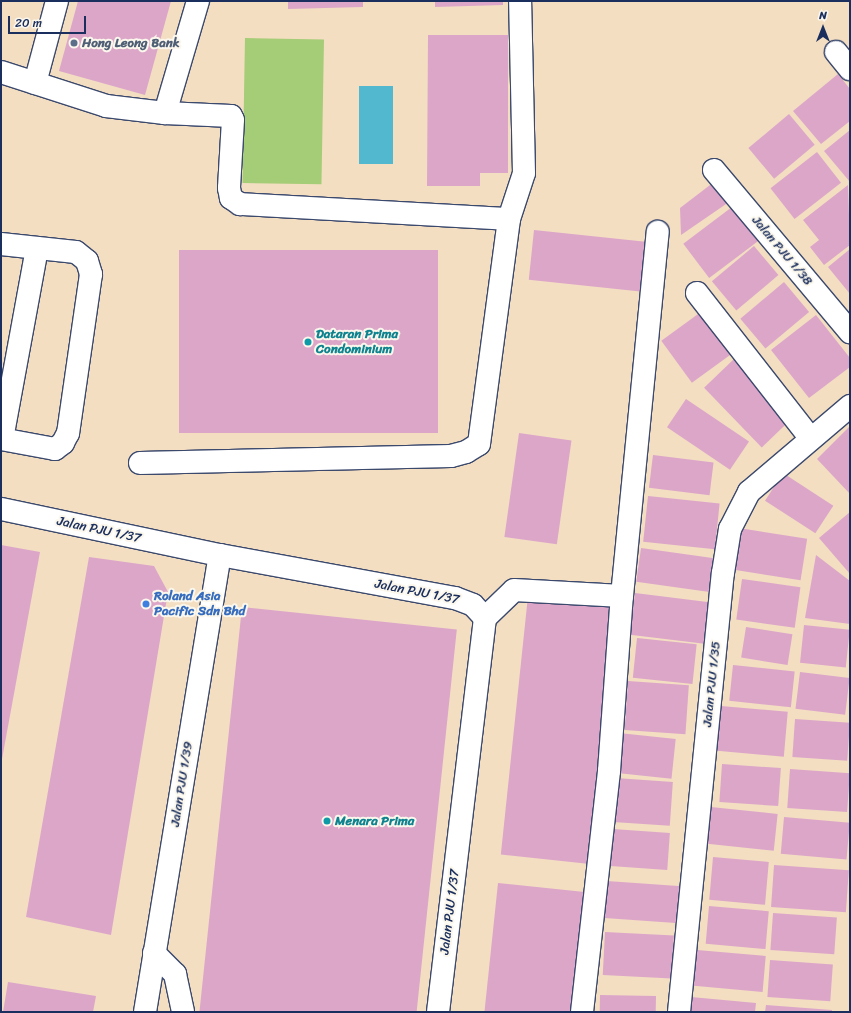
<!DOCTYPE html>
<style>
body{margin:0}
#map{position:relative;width:851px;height:1013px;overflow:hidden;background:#f3dec2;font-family:Sriracha,sans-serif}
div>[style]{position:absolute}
.green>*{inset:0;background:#a5cc76;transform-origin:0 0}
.water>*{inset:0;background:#51b8d0;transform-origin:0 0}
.building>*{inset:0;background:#dca6c9;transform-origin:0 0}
.roads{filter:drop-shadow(1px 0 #3b496d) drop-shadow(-1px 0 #3b496d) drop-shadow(0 1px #3b496d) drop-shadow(0 -1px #3b496d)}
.minor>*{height:22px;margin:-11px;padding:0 11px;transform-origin:11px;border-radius:11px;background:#fff}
.dots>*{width:11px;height:11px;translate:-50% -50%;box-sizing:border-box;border:2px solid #fbf7ec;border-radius:50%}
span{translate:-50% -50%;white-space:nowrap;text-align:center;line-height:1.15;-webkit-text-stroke:4px #fbf7ec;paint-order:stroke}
.service-label{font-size:13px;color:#4e5e75;font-weight:700}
.left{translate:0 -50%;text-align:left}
.street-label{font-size:13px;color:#1b2f5e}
.culture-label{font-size:13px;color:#0d838f;font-weight:700}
.shop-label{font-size:13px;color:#366cbe;font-weight:700}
.frame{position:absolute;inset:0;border:2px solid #1b2f5e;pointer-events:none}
.north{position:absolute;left:803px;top:8px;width:40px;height:40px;-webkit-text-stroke:3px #fbf7ec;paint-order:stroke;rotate:0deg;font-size:11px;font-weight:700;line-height:16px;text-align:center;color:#1b2f5e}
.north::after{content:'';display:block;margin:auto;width:14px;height:18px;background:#1b2f5e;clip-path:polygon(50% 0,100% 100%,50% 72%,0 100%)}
.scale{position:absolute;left:8px;top:16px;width:78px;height:18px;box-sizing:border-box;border:2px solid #1b2f5e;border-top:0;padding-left:5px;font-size:12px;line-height:14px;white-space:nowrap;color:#1b2f5e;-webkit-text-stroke:3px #fbf7ec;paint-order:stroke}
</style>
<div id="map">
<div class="green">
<i style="left:245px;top:38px;width:79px;height:145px;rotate:1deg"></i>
</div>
<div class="water">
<i style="left:359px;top:86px;width:34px;height:78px"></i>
</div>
<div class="building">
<i style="clip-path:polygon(78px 1px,171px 1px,145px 95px,59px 71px)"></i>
<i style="clip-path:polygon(288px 1px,363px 1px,363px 7px,288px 9px)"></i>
<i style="clip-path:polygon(435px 1px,503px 1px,503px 5px,435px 7px)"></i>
<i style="clip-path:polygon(428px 35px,508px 35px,508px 173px,480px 173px,480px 186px,427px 186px)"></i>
<i style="clip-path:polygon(838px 74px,850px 89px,850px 121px,821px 144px,793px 111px)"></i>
<i style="left:789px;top:114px;width:40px;height:53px;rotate:50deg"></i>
<i style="clip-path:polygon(850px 130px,850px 182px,824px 151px)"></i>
<i style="left:817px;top:152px;width:39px;height:59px;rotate:52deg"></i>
<i style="clip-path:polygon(714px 182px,729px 202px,681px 235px,680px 208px)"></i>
<i style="clip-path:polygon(848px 185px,850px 245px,824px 265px,810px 247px,819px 240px,803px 220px)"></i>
<i style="left:732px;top:207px;width:43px;height:61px;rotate:53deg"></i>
<i style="left:534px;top:230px;width:112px;height:50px;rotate:6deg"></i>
<i style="left:754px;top:246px;width:38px;height:55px;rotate:50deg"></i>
<i style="clip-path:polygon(850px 249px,850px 294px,828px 267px)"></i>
<i style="left:179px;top:250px;width:259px;height:183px"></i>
<i style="left:784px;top:282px;width:39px;height:57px;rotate:50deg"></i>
<i style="left:705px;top:309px;width:52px;height:54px;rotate:54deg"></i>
<i style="clip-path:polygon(816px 315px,850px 358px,850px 367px,809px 398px,771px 350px)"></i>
<i style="left:735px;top:358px;width:83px;height:43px;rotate:46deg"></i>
<i style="left:686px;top:399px;width:76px;height:34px;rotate:34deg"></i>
<i style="clip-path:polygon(850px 426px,850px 494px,817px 459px)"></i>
<i style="left:519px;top:433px;width:53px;height:105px;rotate:8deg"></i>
<i style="left:653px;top:455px;width:61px;height:33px;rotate:7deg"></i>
<i style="left:783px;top:473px;width:60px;height:33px;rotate:33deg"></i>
<i style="left:648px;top:496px;width:72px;height:46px;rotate:6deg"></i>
<i style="clip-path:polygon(850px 512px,850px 574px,819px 538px)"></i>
<i style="left:739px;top:528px;width:69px;height:42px;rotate:9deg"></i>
<i style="clip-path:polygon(1px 545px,40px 552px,2px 759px,1px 759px)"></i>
<i style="left:641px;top:548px;width:74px;height:34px;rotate:8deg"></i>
<i style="clip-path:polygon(816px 555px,850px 581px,850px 624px,805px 618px)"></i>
<i style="clip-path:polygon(89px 557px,154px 566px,168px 592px,111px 935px,26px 917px)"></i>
<i style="left:742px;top:579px;width:59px;height:41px;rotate:8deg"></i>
<i style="left:635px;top:593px;width:77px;height:42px;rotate:7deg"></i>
<i style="left:528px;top:596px;width:87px;height:260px;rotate:6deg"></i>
<i style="left:242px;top:607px;width:216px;height:407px;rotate:6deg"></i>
<i style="left:804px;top:625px;width:46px;height:38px;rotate:6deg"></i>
<i style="left:746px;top:627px;width:47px;height:31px;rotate:9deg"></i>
<i style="left:637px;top:638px;width:60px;height:40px;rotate:6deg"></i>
<i style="left:733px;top:665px;width:62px;height:36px;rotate:6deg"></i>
<i style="left:800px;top:672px;width:50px;height:37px;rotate:7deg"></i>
<i style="left:628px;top:681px;width:61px;height:49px;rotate:4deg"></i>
<i style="left:721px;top:706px;width:67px;height:45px;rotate:5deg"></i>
<i style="left:795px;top:719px;width:55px;height:38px;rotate:4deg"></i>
<i style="left:619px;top:733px;width:57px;height:40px;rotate:6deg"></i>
<i style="left:722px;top:764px;width:59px;height:38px;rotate:4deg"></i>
<i style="left:790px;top:769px;width:60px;height:39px;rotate:4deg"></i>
<i style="left:616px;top:778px;width:57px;height:44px;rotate:4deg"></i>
<i style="left:711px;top:807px;width:67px;height:37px;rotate:6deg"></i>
<i style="left:784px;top:817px;width:66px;height:37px;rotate:5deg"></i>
<i style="left:613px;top:829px;width:57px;height:37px;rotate:4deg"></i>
<i style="left:713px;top:857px;width:56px;height:43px;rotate:5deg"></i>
<i style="left:774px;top:865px;width:75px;height:42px;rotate:4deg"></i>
<i style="left:607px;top:881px;width:75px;height:37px;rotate:4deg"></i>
<i style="left:498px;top:883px;width:87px;height:130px;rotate:6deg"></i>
<i style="left:709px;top:906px;width:60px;height:38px;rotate:5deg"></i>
<i style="left:773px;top:913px;width:64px;height:37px;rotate:4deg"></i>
<i style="left:605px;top:932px;width:69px;height:43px;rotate:3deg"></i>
<i style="left:697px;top:950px;width:69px;height:36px;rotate:5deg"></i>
<i style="left:770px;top:960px;width:63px;height:37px;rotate:4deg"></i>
<i style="clip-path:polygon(8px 982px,96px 996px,93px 1012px,3px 1012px)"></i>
<i style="left:600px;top:995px;width:56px;height:17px;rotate:1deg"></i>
<i style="clip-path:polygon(691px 997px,756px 1003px,755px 1012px,689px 1012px)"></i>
<i style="clip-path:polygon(766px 1005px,832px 1010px,832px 1012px,765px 1012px)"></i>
</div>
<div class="roads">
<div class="minor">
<i style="left:836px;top:52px;width:22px;rotate:51deg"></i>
<i style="left:1px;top:72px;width:110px;rotate:17.9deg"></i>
<i style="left:106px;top:106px;width:59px;rotate:6.8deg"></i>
<i style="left:165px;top:113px;width:66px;rotate:2.6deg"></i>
<i style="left:231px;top:116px;width:4px;rotate:63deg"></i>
<i style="left:233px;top:120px;width:68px;rotate:93.4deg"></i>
<i style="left:229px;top:188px;width:10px;rotate:79deg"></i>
<i style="left:231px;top:198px;width:11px;rotate:34deg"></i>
<i style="left:240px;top:204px;width:269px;rotate:3.2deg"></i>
<i style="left:35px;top:83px;width:85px;rotate:-75deg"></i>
<i style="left:165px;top:113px;width:117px;rotate:-73.6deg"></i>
<i style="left:714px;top:170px;width:212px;rotate:50deg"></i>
<i style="left:1px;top:244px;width:75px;rotate:6.1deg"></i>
<i style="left:76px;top:252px;width:14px;rotate:39deg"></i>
<i style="left:87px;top:261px;width:14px;rotate:73deg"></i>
<i style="left:91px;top:274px;width:161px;rotate:98.2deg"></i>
<i style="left:68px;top:433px;width:11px;rotate:117deg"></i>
<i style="left:63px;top:443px;width:10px;rotate:143deg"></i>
<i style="left:55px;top:449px;width:55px;rotate:-169.5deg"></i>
<i style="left:697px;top:293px;width:185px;rotate:52deg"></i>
<i style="left:2px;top:439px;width:194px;rotate:-79.6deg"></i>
<i style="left:140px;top:463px;width:311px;rotate:-1.3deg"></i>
<i style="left:451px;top:456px;width:16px;rotate:-15deg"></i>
<i style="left:466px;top:452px;width:15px;rotate:-32deg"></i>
<i style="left:479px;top:444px;width:227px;rotate:-82.4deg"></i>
<i style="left:509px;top:219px;width:48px;rotate:-71.9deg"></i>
<i style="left:524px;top:173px;width:172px;rotate:-91.3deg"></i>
<i style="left:1px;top:509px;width:224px;rotate:11.9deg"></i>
<i style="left:220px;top:555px;width:239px;rotate:10.4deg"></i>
<i style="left:455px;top:598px;width:19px;rotate:21deg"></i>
<i style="left:473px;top:605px;width:18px;rotate:47deg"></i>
<i style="left:485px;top:618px;width:397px;rotate:96.8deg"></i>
<i style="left:485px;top:618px;width:40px;rotate:-44deg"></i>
<i style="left:514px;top:590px;width:108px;rotate:3.2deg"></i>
<i style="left:154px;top:953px;width:30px;rotate:45deg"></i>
<i style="left:175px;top:974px;width:39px;rotate:78deg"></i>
<i style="left:145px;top:1012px;width:463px;rotate:-80.7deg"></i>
<i style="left:582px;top:1012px;width:243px;rotate:-83.6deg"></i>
<i style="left:609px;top:771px;width:175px;rotate:-85.8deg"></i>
<i style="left:622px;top:596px;width:366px;rotate:-84.4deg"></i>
<i style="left:679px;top:1012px;width:441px;rotate:-84.3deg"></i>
<i style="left:723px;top:573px;width:45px;rotate:-81deg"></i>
<i style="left:730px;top:529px;width:42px;rotate:-62.8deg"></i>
<i style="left:749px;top:492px;width:133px;rotate:-40.4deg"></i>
</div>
</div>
<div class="dots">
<i style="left:74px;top:43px;background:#5c6f8a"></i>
<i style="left:308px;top:342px;background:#0f9aa8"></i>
<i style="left:146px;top:604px;background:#3f7fe0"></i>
<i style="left:327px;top:821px;background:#0f9aa8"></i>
</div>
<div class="service-label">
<span class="left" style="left:82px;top:43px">Hong Leong Bank</span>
</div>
<div class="street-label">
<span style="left:782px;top:251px;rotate:50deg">Jalan PJU 1/38</span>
<span style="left:99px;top:530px;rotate:12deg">Jalan PJU 1/37</span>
<span style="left:417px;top:592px;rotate:11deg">Jalan PJU 1/37</span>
<span style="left:712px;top:684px;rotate:-84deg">Jalan PJU 1/35</span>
<span style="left:182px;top:784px;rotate:-81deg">Jalan PJU 1/39</span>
<span style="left:450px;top:912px;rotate:-83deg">Jalan PJU 1/37</span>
</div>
<div class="culture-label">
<span class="left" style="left:316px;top:342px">Dataran Prima<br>Condominium</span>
<span class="left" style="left:335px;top:821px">Menara Prima</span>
</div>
<div class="shop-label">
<span class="left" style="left:154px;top:604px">Roland Asia<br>Pacific Sdn Bhd</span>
</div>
<div class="frame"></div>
<div class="north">N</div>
<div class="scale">20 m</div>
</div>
